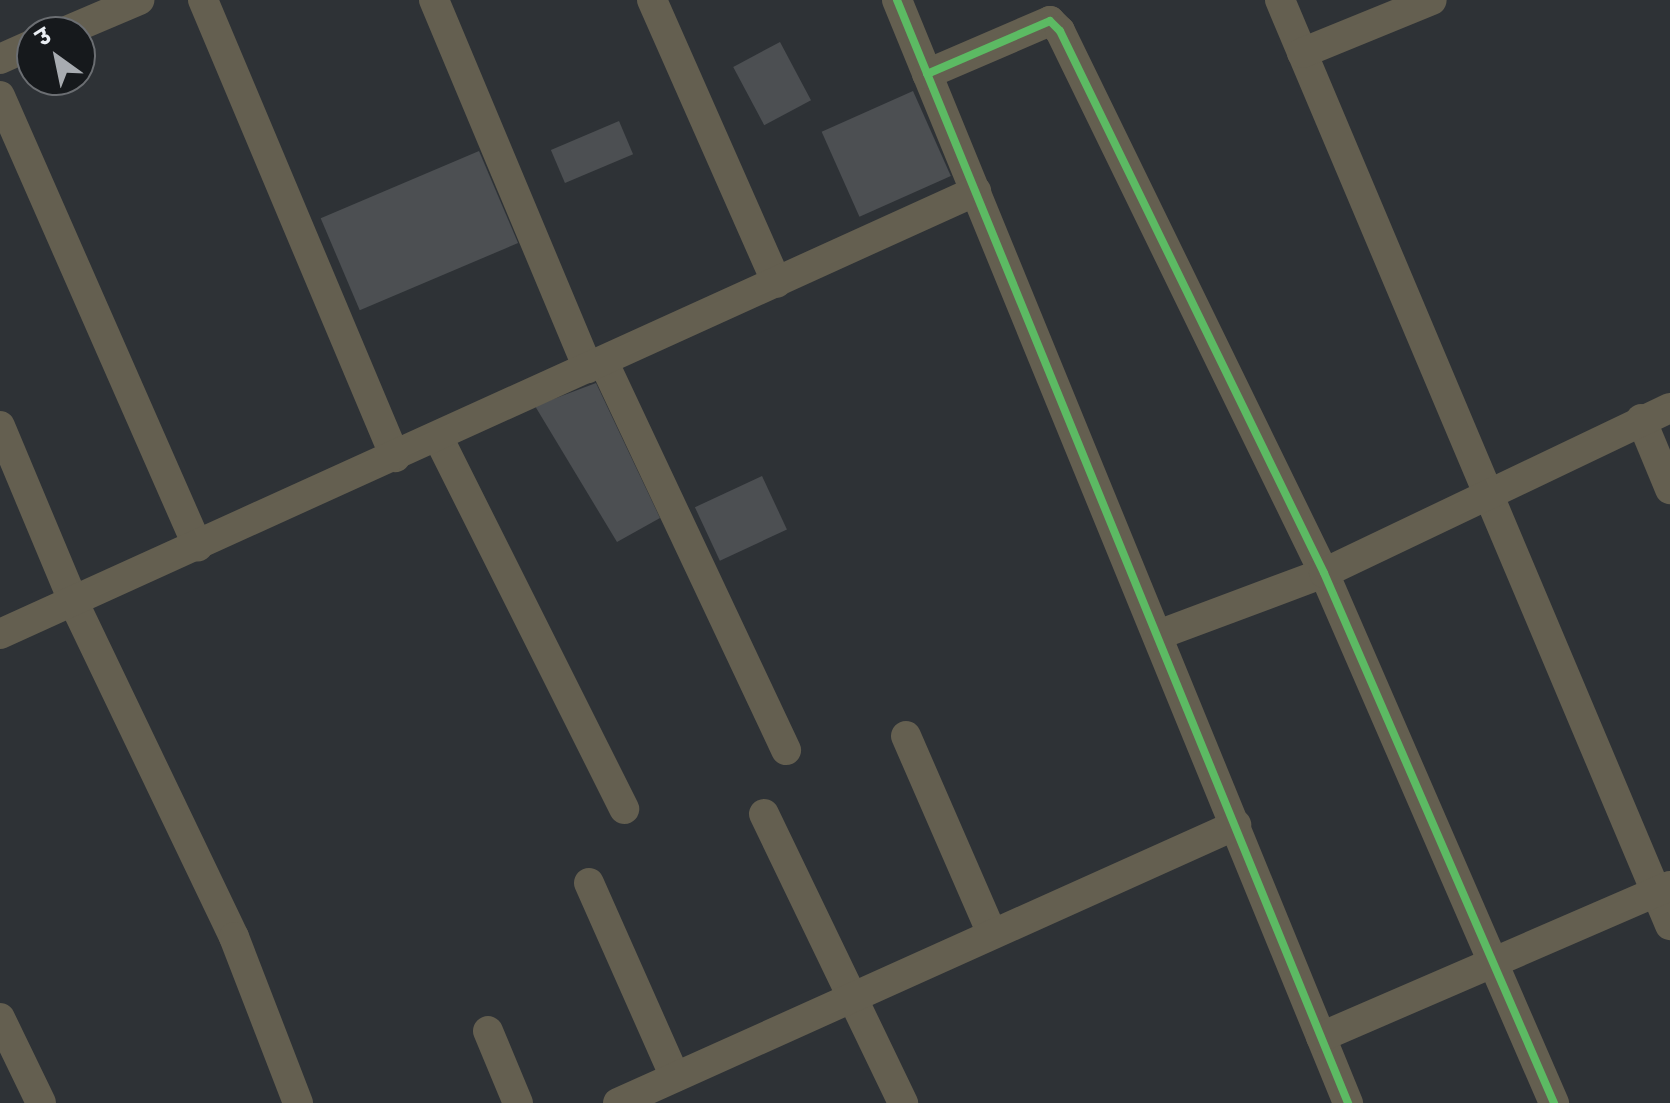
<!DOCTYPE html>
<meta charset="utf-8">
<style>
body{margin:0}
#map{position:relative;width:1670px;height:1103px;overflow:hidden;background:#2e3236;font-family:Poppins,"Noto Sans Devanagari",sans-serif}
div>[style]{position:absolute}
.building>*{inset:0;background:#4c4f52;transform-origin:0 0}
.minor>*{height:30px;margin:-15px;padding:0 15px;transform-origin:15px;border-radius:15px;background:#645f50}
.cycleway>*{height:8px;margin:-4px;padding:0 4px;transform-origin:4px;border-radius:4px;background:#5cba63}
span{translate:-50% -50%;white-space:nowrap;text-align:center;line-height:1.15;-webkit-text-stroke:6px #16191c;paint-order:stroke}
.north{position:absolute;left:16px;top:16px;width:80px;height:80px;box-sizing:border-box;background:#16191c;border:2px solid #6b6e72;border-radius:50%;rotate:327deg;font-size:22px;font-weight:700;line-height:32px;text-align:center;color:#eaeef3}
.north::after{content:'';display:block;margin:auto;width:28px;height:36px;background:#a8acb1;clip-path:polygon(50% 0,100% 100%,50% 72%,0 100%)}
</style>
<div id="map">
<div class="building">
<i style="left:780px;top:42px;width:66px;height:53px;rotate:62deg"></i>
<i style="left:913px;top:91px;width:93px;height:100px;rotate:66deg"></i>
<i style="left:619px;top:121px;width:36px;height:74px;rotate:67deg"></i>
<i style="left:479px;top:151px;width:100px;height:172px;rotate:67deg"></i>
<i style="clip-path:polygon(596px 383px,660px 518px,617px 542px,535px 406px)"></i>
<i style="left:762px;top:476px;width:59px;height:74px;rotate:65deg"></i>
</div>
<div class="minor">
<i style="left:203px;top:0;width:496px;rotate:67.2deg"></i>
<i style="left:434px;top:0;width:399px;rotate:67.3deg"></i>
<i style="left:652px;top:0;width:309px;rotate:66.2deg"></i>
<i style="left:897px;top:0;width:1192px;rotate:67.76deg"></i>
<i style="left:1280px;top:0;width:1004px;rotate:67.14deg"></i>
<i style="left:64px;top:32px;width:82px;rotate:-23.1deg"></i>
<i style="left:1302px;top:53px;width:140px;rotate:-22.2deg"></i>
<i style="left:0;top:59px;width:35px;rotate:-24deg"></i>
<i style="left:927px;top:74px;width:134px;rotate:-23.3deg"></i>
<i style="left:1050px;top:21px;width:14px;rotate:45deg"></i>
<i style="left:1060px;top:31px;width:603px;rotate:64.03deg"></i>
<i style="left:1324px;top:573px;width:578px;rotate:66.54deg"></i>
<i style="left:0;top:96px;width:492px;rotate:66.3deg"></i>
<i style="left:603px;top:361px;width:430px;rotate:64.8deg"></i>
<i style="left:1641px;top:419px;width:76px;rotate:67.5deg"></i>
<i style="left:0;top:426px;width:192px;rotate:67.3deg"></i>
<i style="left:74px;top:603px;width:370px;rotate:64.4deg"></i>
<i style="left:234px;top:937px;width:178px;rotate:68.9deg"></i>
<i style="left:438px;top:437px;width:416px;rotate:63.4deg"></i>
<i style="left:0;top:634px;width:1072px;rotate:-24.41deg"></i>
<i style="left:1158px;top:635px;width:177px;rotate:-20.5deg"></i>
<i style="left:1324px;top:573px;width:383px;rotate:-25.5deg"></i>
<i style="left:906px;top:736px;width:216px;rotate:66.5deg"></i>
<i style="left:764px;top:814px;width:321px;rotate:64.3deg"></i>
<i style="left:589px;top:883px;width:212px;rotate:66.1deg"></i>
<i style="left:0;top:1018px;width:94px;rotate:64.2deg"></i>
<i style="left:488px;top:1031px;width:78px;rotate:67.4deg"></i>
<i style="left:1321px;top:1037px;width:380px;rotate:-23.4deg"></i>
<i style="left:618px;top:1103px;width:678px;rotate:-24.22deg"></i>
</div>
<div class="cycleway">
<i style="left:897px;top:0;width:1192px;rotate:67.76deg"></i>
<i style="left:927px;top:74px;width:134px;rotate:-23.3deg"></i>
<i style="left:1050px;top:21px;width:14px;rotate:45deg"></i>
<i style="left:1060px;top:31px;width:603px;rotate:64.03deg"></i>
<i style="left:1324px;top:573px;width:578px;rotate:66.54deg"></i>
</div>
<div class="north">उ</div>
</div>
